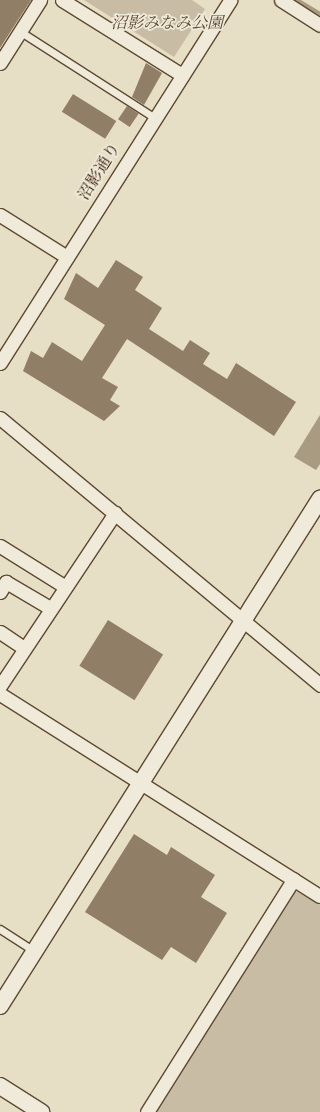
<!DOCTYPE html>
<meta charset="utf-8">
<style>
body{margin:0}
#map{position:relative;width:320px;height:1112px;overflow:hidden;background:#e7dfc5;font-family:"IM FELL English","Noto Serif JP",serif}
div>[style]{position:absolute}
.green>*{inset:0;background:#c8bda4}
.water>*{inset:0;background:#a99b82}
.stream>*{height:4px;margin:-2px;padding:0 2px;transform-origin:2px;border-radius:2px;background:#a99b82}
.building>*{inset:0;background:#907f66;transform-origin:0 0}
.roads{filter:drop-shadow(1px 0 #5e4931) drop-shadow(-1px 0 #5e4931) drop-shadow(0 1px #5e4931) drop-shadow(0 -1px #5e4931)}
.service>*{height:7px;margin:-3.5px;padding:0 3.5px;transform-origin:3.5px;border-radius:3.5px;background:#efead9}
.minor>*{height:13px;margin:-6.5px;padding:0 6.5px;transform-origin:6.5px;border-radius:6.5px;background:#efead9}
.tertiary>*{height:16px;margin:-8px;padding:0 8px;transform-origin:8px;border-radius:8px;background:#efead9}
span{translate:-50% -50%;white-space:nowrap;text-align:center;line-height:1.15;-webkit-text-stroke:3.5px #efead9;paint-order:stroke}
.park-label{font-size:16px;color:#5e4931;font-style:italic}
.street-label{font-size:16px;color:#311700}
</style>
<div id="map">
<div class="green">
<i style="clip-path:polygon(84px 0,192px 0,205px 9px,174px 57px)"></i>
<i style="clip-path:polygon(295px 891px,320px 903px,320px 1112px,154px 1112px)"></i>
</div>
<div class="water">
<i style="clip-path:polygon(320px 415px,320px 464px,316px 470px,294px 457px)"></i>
</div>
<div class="stream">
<i style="left:297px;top:0;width:27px;rotate:31deg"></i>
</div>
<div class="building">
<i style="clip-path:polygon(0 0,31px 0,0 48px)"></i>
<i style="clip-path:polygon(146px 63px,162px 73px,144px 105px,132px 97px)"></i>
<i style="left:73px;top:94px;width:51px;height:21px;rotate:32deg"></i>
<i style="left:127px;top:106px;width:14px;height:16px;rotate:34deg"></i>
<i style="clip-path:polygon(116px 260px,143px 277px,135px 290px,162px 308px,149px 329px,183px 351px,190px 340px,210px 353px,203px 364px,227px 379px,236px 363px,296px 402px,274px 436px,127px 339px,102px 378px,118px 387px,110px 400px,120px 406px,104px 421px,23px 371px,31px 351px,43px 358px,52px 342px,82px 361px,105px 325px,64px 299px,76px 273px,98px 288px)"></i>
<i style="left:108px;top:620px;width:65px;height:54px;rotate:32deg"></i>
<i style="clip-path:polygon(134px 834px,167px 855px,171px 847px,215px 875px,201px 897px,227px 913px,196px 963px,171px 947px,162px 960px,85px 912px)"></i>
</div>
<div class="roads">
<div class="service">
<i style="left:21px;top:32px;width:159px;rotate:32.7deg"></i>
<i style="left:0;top:929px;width:40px;rotate:32.9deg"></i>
</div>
<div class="minor">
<i style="left:62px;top:0;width:142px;rotate:32deg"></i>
<i style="left:281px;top:0;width:46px;rotate:32.7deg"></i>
<i style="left:0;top:63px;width:75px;rotate:-57.6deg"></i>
<i style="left:0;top:215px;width:79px;rotate:32.1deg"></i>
<i style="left:0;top:363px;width:430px;rotate:-57.6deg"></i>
<i style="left:0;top:418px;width:417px;rotate:39.8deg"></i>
<i style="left:0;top:546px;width:75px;rotate:32deg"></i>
<i style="left:0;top:592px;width:12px;rotate:-59deg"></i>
<i style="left:6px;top:582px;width:51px;rotate:30.6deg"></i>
<i style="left:0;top:632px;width:29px;rotate:34deg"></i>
<i style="left:0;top:686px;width:208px;rotate:-56.4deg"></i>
<i style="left:0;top:694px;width:378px;rotate:32.3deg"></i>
<i style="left:147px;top:1112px;width:275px;rotate:-57.8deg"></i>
</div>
<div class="tertiary">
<i style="left:0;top:1006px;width:600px;rotate:-57.74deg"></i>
<i style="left:0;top:1086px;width:49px;rotate:32.4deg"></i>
</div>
</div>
<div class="park-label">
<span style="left:167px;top:24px">沼影みなみ公園</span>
</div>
<div class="street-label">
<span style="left:100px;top:172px;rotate:-58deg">沼影通り</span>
</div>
</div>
